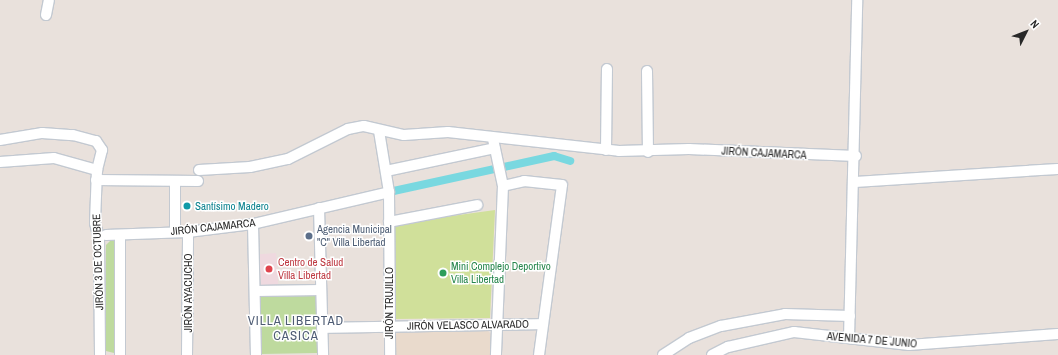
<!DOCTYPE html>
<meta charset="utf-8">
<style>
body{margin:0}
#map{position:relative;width:1058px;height:355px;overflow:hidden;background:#e9e1dc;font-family:"Archivo Narrow",sans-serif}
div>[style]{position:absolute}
.education>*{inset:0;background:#e9dacc}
.medical>*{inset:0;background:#efd9df;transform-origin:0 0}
.green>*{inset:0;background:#beda9e;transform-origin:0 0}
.pitch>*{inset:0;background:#d0e09a}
.canal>*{height:8px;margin:-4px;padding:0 4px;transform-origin:4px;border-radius:4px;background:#79d8e0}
.roads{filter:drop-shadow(1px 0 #c3c9d1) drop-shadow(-1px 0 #c3c9d1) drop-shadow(0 1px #c3c9d1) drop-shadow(0 -1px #c3c9d1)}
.street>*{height:10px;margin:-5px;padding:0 5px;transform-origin:5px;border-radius:5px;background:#fff}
.dots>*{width:11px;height:11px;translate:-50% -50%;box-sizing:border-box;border:2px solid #fff;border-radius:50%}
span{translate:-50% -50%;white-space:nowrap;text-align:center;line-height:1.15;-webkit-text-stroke:3px #fff;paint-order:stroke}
.street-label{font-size:11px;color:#282828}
.culture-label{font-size:11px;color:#0d838f}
.left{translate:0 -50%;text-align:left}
.service-label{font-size:11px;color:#4e5e75}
.health-label{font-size:11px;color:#be3a42}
.leisure-label{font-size:11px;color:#27864d}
.quarter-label{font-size:13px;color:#4e5c74;letter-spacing:1px}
.north{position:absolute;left:1006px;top:12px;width:40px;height:40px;-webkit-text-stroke:3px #fff;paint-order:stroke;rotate:48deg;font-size:11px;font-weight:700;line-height:16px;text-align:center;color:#282828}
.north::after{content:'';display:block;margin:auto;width:14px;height:18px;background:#282828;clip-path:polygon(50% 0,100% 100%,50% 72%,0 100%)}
</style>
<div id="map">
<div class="education">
<i style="clip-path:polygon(487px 330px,491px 334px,491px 355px,395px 355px,395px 335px,399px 331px)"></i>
</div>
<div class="medical">
<i style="left:276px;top:253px;width:32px;height:17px;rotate:86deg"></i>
</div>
<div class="green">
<i style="clip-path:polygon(111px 240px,116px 242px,114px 353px,106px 351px,106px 245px)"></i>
<i style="left:317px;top:293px;width:60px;height:58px;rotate:89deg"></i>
</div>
<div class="pitch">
<i style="clip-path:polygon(495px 210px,490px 318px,394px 319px,394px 224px)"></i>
</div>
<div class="canal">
<i style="left:389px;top:192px;width:169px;rotate:-12.3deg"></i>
<i style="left:554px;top:156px;width:17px;rotate:17deg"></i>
</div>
<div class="roads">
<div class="street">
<i style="left:46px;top:15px;width:15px;rotate:-79deg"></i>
<i style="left:647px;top:71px;width:81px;rotate:89.3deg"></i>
<i style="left:379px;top:131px;width:62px;rotate:80.7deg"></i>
<i style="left:389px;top:192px;width:163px;rotate:89.6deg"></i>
<i style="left:493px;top:139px;width:48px;rotate:78deg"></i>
<i style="left:503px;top:186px;width:169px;rotate:92.4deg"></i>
<i style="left:0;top:140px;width:43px;rotate:-9.5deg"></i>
<i style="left:42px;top:133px;width:31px;rotate:4deg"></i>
<i style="left:73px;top:135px;width:24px;rotate:15deg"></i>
<i style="left:96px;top:141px;width:11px;rotate:56deg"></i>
<i style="left:102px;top:150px;width:21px;rotate:104deg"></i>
<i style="left:97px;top:170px;width:53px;rotate:92.2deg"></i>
<i style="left:95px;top:223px;width:16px;rotate:76deg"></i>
<i style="left:99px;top:239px;width:116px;rotate:89.5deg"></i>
<i style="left:606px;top:150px;width:81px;rotate:-89.3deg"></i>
<i style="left:0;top:162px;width:54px;rotate:-4.2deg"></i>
<i style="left:54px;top:158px;width:45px;rotate:15.6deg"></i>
<i style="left:199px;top:170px;width:51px;rotate:-3.4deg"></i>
<i style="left:250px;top:167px;width:39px;rotate:-12deg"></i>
<i style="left:288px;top:159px;width:67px;rotate:-26.6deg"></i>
<i style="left:348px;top:129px;width:16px;rotate:-11deg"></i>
<i style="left:364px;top:126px;width:41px;rotate:12.7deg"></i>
<i style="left:404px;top:135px;width:44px;rotate:-3.9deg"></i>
<i style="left:448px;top:132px;width:172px;rotate:6.3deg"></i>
<i style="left:619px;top:151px;width:70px;rotate:-1.6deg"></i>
<i style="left:689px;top:149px;width:167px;rotate:2.4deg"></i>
<i style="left:386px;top:171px;width:111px;rotate:-11.9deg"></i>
<i style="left:96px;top:180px;width:102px;rotate:0.6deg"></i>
<i style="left:855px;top:182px;width:203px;rotate:-3.7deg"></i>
<i style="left:503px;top:186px;width:22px;rotate:-13deg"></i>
<i style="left:524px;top:181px;width:38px;rotate:6deg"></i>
<i style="left:562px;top:185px;width:172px;rotate:97.7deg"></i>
<i style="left:319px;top:208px;width:147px;rotate:88.4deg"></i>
<i style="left:389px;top:222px;width:90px;rotate:-10.9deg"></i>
<i style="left:253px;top:224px;width:131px;rotate:88.7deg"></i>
<i style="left:175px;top:232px;width:51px;rotate:-90deg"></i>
<i style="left:106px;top:235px;width:82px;rotate:-2.1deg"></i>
<i style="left:188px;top:232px;width:65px;rotate:-7deg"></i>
<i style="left:253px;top:224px;width:140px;rotate:-13.2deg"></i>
<i style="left:256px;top:291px;width:65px;rotate:-0.9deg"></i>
<i style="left:322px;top:328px;width:221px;rotate:-1deg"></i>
<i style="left:849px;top:338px;width:338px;rotate:-88.6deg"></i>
<i style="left:120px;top:355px;width:120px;rotate:-90deg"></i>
<i style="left:187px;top:355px;width:123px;rotate:-89.5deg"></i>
<i style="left:663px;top:355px;width:31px;rotate:-33deg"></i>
<i style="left:689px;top:338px;width:34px;rotate:-21deg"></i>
<i style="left:721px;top:326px;width:65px;rotate:-10.6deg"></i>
<i style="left:785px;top:314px;width:65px;rotate:1.8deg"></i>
<i style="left:712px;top:355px;width:18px;rotate:-27deg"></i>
<i style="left:728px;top:347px;width:68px;rotate:-12.8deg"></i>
<i style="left:794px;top:332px;width:116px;rotate:6.4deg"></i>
<i style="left:909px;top:345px;width:149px;rotate:-4.2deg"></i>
</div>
</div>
<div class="dots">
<i style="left:187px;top:206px;background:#0f9aa8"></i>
<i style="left:309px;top:236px;background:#5c6f8a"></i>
<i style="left:269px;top:269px;background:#e0444e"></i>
<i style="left:443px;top:273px;background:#2e9e5b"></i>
</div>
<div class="street-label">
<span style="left:764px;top:153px;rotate:3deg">JIRÓN CAJAMARCA</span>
<span style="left:213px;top:227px;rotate:-6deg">JIRÓN CAJAMARCA</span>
<span style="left:98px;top:262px;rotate:-92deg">JIRÓN 3 DE OCTUBRE</span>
<span style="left:188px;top:293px;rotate:-90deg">JIRÓN AYACUCHO</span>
<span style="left:389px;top:303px;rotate:-90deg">JIRÓN TRUJILLO</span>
<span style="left:468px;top:325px;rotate:-1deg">JIRÓN VELASCO ALVARADO</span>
<span style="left:872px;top:340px;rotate:5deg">AVENIDA 7 DE JUNIO</span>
</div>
<div class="culture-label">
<span class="left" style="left:195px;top:206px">Santísimo Madero</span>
</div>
<div class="service-label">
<span class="left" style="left:317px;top:236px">Agencia Municipal<br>"C" Villa Libertad</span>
</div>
<div class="health-label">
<span class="left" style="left:278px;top:269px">Centro de Salud<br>Villa Libertad</span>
</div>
<div class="leisure-label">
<span class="left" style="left:451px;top:273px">Mini Complejo Deportivo<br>Villa Libertad</span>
</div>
<div class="quarter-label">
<span style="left:296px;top:329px">VILLA LIBERTAD<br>CASICA</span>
</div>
<div class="north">N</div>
</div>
